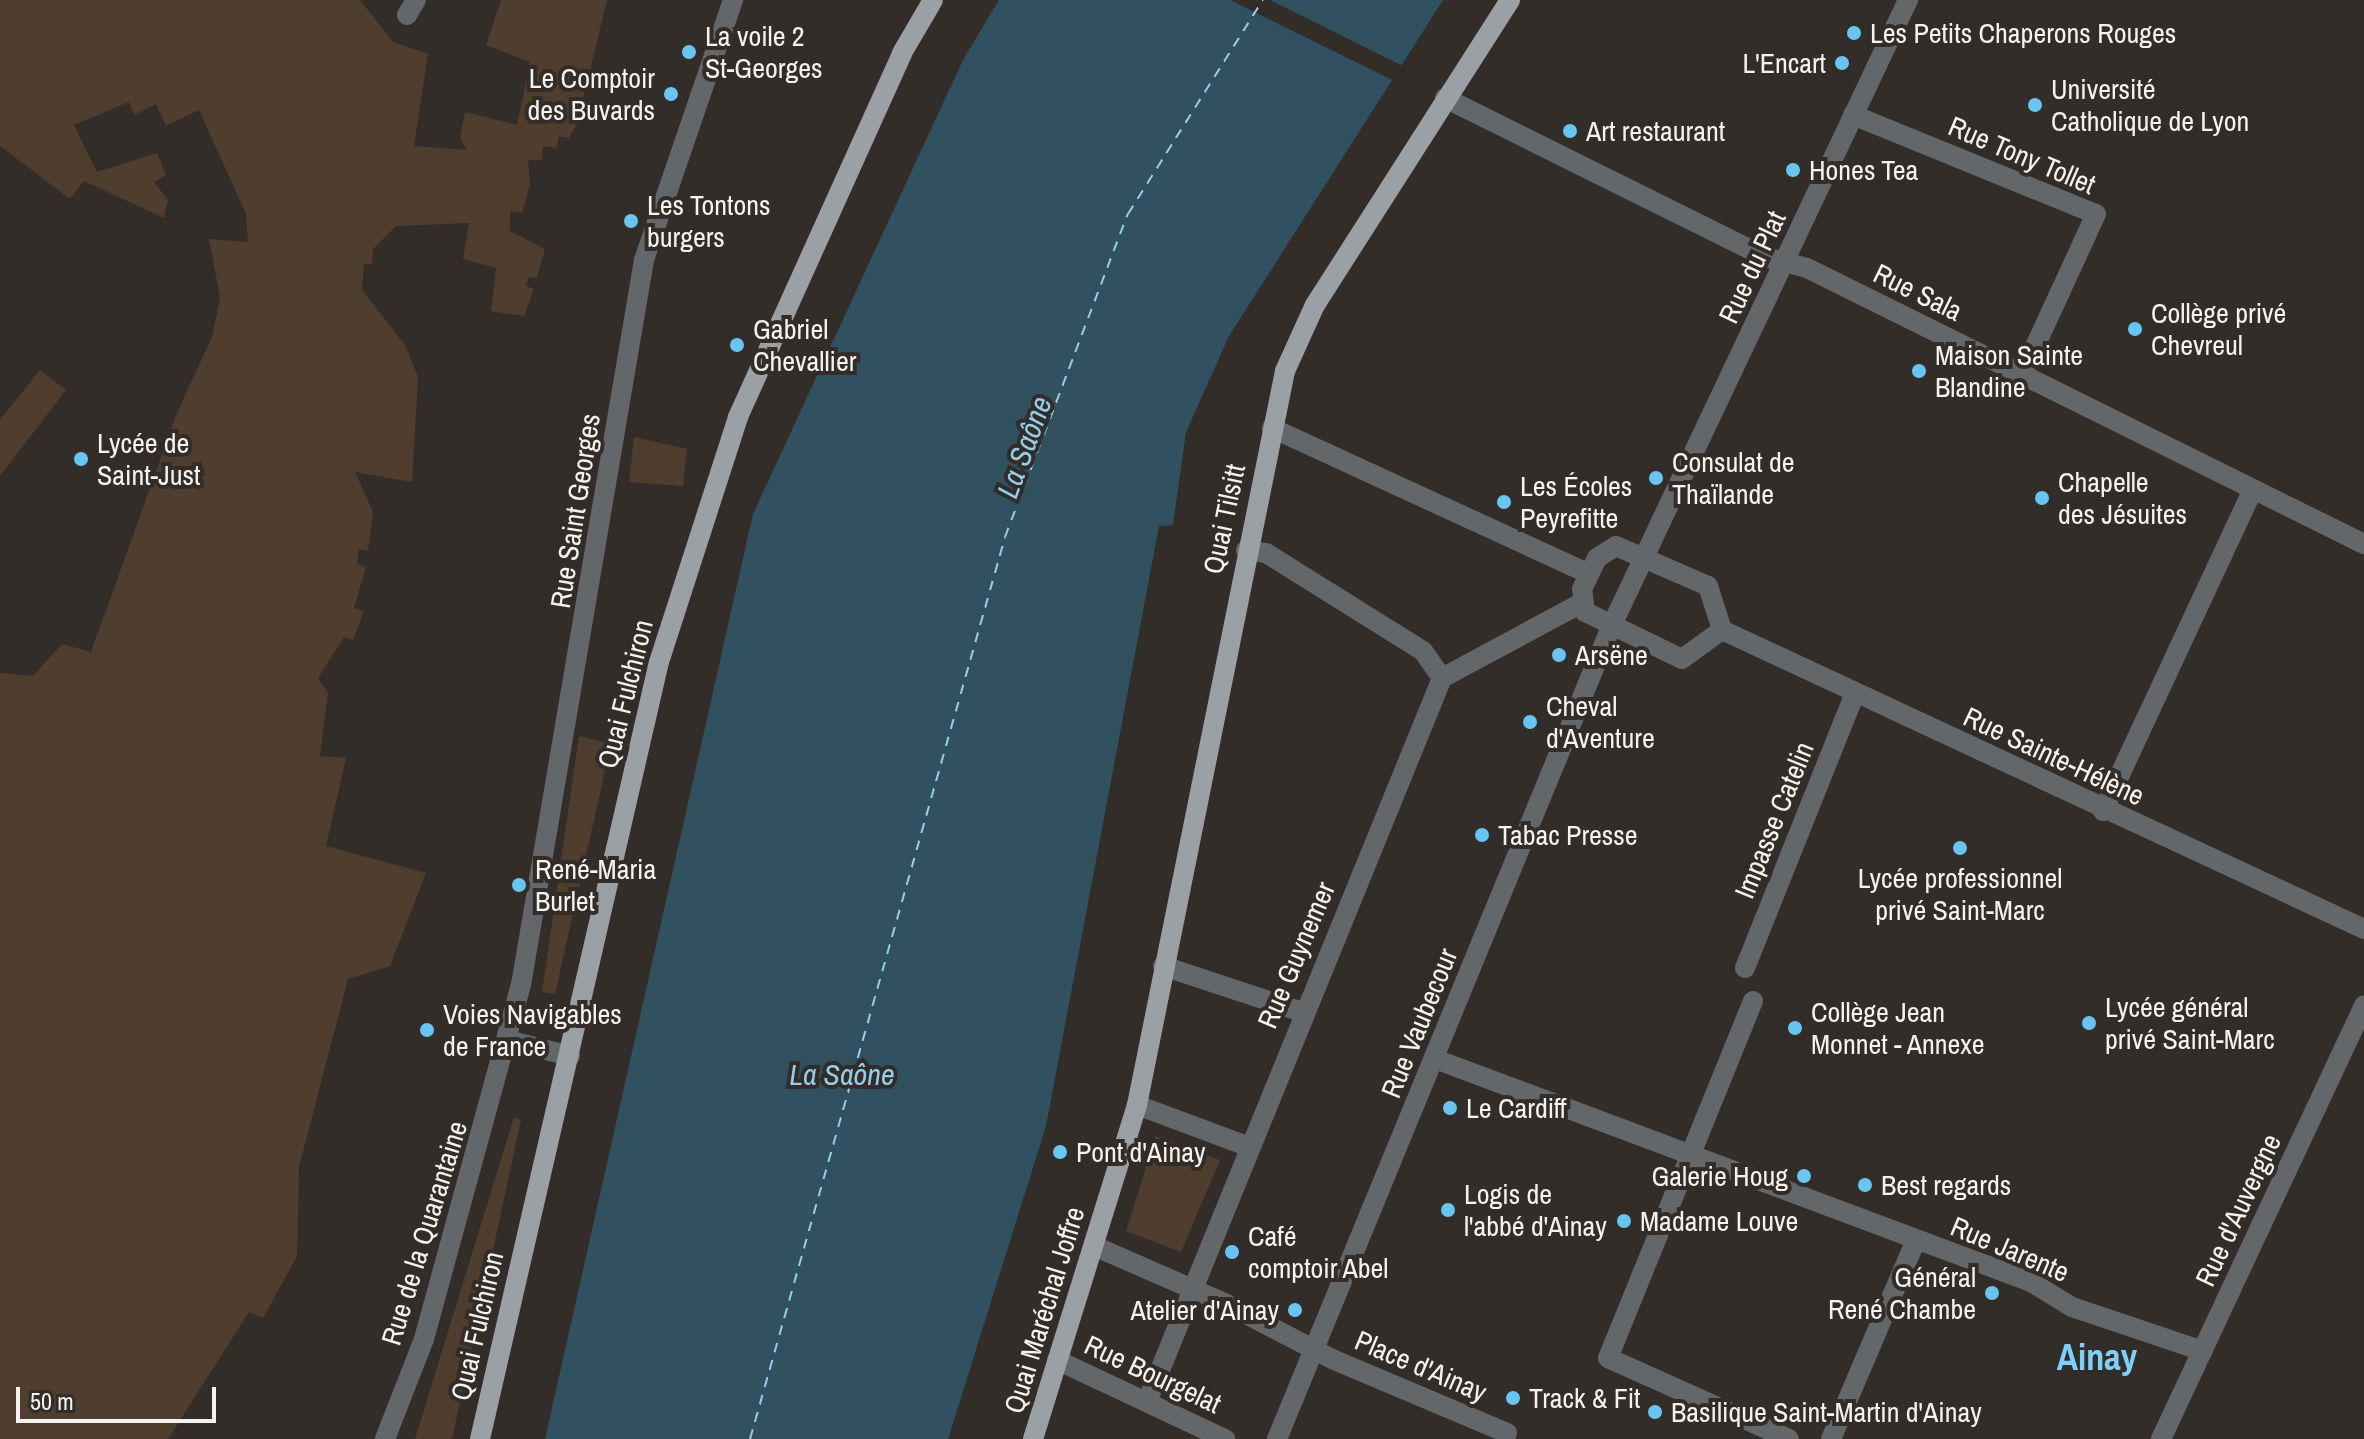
<!DOCTYPE html>
<meta charset="utf-8">
<style>
body{margin:0}
#map{position:relative;width:2364px;height:1439px;overflow:hidden;background:#322d29;font-family:"Archivo Narrow",sans-serif}
div>[style]{position:absolute}
.green>*{inset:0;background:#4f3e2e}
.water>*{inset:0;background:#325160}
.pier>*{inset:0;background:#322d29}
.ferry>*{height:2px;margin-top:-1px;transform-origin:0;background:repeating-linear-gradient(90deg,#93cfed 0 10px,transparent 0 18px)}
.minor>*{height:20px;margin:-10px;padding:0 10px;transform-origin:10px;border-radius:10px;background:#646769}
.major>*{height:20px;margin:-10px;padding:0 10px;transform-origin:10px;border-radius:10px;background:#9aa0a3}
.dots>*{width:22px;height:22px;translate:-50% -50%;box-sizing:border-box;border:4px solid #322d29;border-radius:50%}
span{translate:-50% -50%;white-space:nowrap;text-align:center;line-height:1.15;-webkit-text-stroke:8px #322d29;paint-order:stroke}
.poi-label{font-size:28px;color:#f5f2ef}
.left{translate:0 -50%;text-align:left}
.right{translate:-100% -50%;text-align:right}
.street-label{font-size:28px;color:#f5f2ef}
.water-label{font-size:30px;color:#93cfed;font-style:italic}
.district-label{font-size:36px;color:#7cd0f9;font-weight:700}
.scale{position:absolute;left:16px;top:1387px;width:200px;height:36px;box-sizing:border-box;border:4px solid #f5f2ef;border-top:0;padding-left:10px;font-size:24px;line-height:28px;white-space:nowrap;color:#f5f2ef;-webkit-text-stroke:6px #322d29;paint-order:stroke}
</style>
<div id="map">
<div class="green">
<i style="clip-path:polygon(0 0,360px 0,393px 42px,428px 54px,414px 146px,467px 150px,460px 138px,465px 112px,517px 125px,530px 62px,486px 45px,501px 0,607px 0,577px 124px,569px 138px,559px 136px,556px 148px,543px 146px,542px 160px,528px 160px,530px 184px,522px 213px,510px 211px,510px 231px,545px 249px,537px 278px,529px 277px,526px 286px,534px 289px,524px 316px,491px 311px,496px 268px,463px 259px,469px 223px,396px 226px,373px 249px,372px 264px,364px 264px,362px 290px,405px 345px,418px 377px,412px 482px,355px 472px,373px 512px,368px 551px,359px 549px,357px 564px,366px 567px,354px 608px,364px 611px,353px 640px,344px 637px,318px 678px,328px 693px,320px 756px,346px 758px,326px 846px,426px 873px,390px 966px,348px 979px,299px 1167px,297px 1256px,263px 1318px,249px 1312px,168px 1439px,0 1439px,0 673px,33px 676px,62px 644px,91px 652px,177px 413px,212px 337px,220px 298px,209px 239px,248px 242px,246px 214px,199px 110px,166px 126px,156px 104px,134px 115px,129px 102px,74px 125px,97px 172px,157px 153px,166px 175px,154px 182px,168px 200px,164px 218px,84px 181px,70px 199px,0 146px)"></i>
<i style="clip-path:polygon(40px 370px,66px 390px,0 476px,0 420px)"></i>
<i style="clip-path:polygon(634px 437px,687px 449px,683px 486px,629px 482px)"></i>
<i style="clip-path:polygon(579px 736px,611px 744px,555px 994px,542px 992px)"></i>
<i style="clip-path:polygon(514px 1117px,521px 1120px,452px 1439px,415px 1439px)"></i>
<i style="clip-path:polygon(1156px 1136px,1220px 1160px,1181px 1252px,1126px 1231px)"></i>
</div>
<div class="water">
<i style="clip-path:polygon(999px 0,1443px 0,1229px 336px,1186px 432px,1173px 525px,1159px 526px,1046px 1126px,948px 1439px,545px 1439px,753px 514px,963px 60px)"></i>
</div>
<div class="pier">
<i style="clip-path:polygon(1230px 0,1270px 0,1405px 67px,1396px 82px)"></i>
</div>
<div class="ferry">
<i style="left:750px;top:1439px;width:937px;rotate:-74.21deg"></i>
<i style="left:1005px;top:537px;width:346px;rotate:-69.2deg"></i>
<i style="left:1128px;top:214px;width:253px;rotate:-57.8deg"></i>
</div>
<div class="minor">
<i style="left:407px;top:15px;width:17px;rotate:-59deg"></i>
<i style="left:1445px;top:98px;width:357px;rotate:26.4deg"></i>
<i style="left:1765px;top:257px;width:43px;rotate:14.7deg"></i>
<i style="left:1807px;top:268px;width:622px;rotate:26.36deg"></i>
<i style="left:1853px;top:115px;width:262px;rotate:22.2deg"></i>
<i style="left:2096px;top:214px;width:177px;rotate:114.7deg"></i>
<i style="left:1272px;top:428px;width:349px;rotate:24.7deg"></i>
<i style="left:1616px;top:546px;width:100px;rotate:23.5deg"></i>
<i style="left:1708px;top:586px;width:46px;rotate:72.3deg"></i>
<i style="left:1722px;top:630px;width:49px;rotate:144.1deg"></i>
<i style="left:1682px;top:659px;width:108px;rotate:-154.1deg"></i>
<i style="left:1585px;top:612px;width:23px;rotate:-97deg"></i>
<i style="left:1582px;top:589px;width:34px;rotate:-64deg"></i>
<i style="left:1597px;top:558px;width:22px;rotate:-32deg"></i>
<i style="left:1246px;top:550px;width:20px;rotate:9deg"></i>
<i style="left:1266px;top:553px;width:185px;rotate:32deg"></i>
<i style="left:1423px;top:651px;width:33px;rotate:55deg"></i>
<i style="left:1722px;top:630px;width:708px;rotate:24.97deg"></i>
<i style="left:2103px;top:811px;width:353px;rotate:-65deg"></i>
<i style="left:1163px;top:966px;width:146px;rotate:18.3deg"></i>
<i style="left:1745px;top:968px;width:296px;rotate:-68.2deg"></i>
<i style="left:1753px;top:1001px;width:385px;rotate:112.1deg"></i>
<i style="left:1608px;top:1358px;width:198px;rotate:24.1deg"></i>
<i style="left:507px;top:1040px;width:65px;rotate:14.3deg"></i>
<i style="left:1435px;top:1059px;width:636px;rotate:20.51deg"></i>
<i style="left:2031px;top:1282px;width:48px;rotate:31.4deg"></i>
<i style="left:2072px;top:1307px;width:138px;rotate:18.6deg"></i>
<i style="left:1137px;top:1105px;width:117px;rotate:20.4deg"></i>
<i style="left:1094px;top:1246px;width:147px;rotate:23.6deg"></i>
<i style="left:1246px;top:1314px;width:97px;rotate:27.6deg"></i>
<i style="left:1332px;top:1359px;width:190px;rotate:22.9deg"></i>
<i style="left:1057px;top:1360px;width:186px;rotate:25.2deg"></i>
<i style="left:1147px;top:1402px;width:782px;rotate:-67.83deg"></i>
<i style="left:1442px;top:678px;width:158px;rotate:-28.3deg"></i>
<i style="left:385px;top:1439px;width:107px;rotate:-68.7deg"></i>
<i style="left:424px;top:1339px;width:367px;rotate:-74.7deg"></i>
<i style="left:521px;top:985px;width:735px;rotate:-80.37deg"></i>
<i style="left:644px;top:260px;width:275px;rotate:-71.1deg"></i>
<i style="left:1277px;top:1439px;width:878px;rotate:-67.64deg"></i>
<i style="left:1611px;top:627px;width:694px;rotate:-64.65deg"></i>
<i style="left:1831px;top:1439px;width:216px;rotate:-66.9deg"></i>
<i style="left:2161px;top:1439px;width:479px;rotate:-64.9deg"></i>
</div>
<div class="major">
<i style="left:480px;top:1439px;width:797px;rotate:-77.03deg"></i>
<i style="left:659px;top:662px;width:257px;rotate:-72.1deg"></i>
<i style="left:738px;top:417px;width:399px;rotate:-65.7deg"></i>
<i style="left:902px;top:53px;width:61px;rotate:-59.7deg"></i>
<i style="left:1033px;top:1439px;width:350px;rotate:-72.7deg"></i>
<i style="left:1137px;top:1105px;width:749px;rotate:-78.6deg"></i>
<i style="left:1285px;top:371px;width:72px;rotate:-65.6deg"></i>
<i style="left:1315px;top:305px;width:362px;rotate:-57.4deg"></i>
</div>
<div class="dots">
<i style="left:1854px;top:33px;background:#68c4f0"></i>
<i style="left:689px;top:52px;background:#68c4f0"></i>
<i style="left:1842px;top:63px;background:#68c4f0"></i>
<i style="left:671px;top:94px;background:#68c4f0"></i>
<i style="left:2035px;top:105px;background:#68c4f0"></i>
<i style="left:1570px;top:131px;background:#68c4f0"></i>
<i style="left:1793px;top:170px;background:#68c4f0"></i>
<i style="left:631px;top:221px;background:#68c4f0"></i>
<i style="left:2135px;top:329px;background:#68c4f0"></i>
<i style="left:737px;top:345px;background:#68c4f0"></i>
<i style="left:1919px;top:371px;background:#68c4f0"></i>
<i style="left:81px;top:459px;background:#68c4f0"></i>
<i style="left:1656px;top:478px;background:#68c4f0"></i>
<i style="left:2042px;top:498px;background:#68c4f0"></i>
<i style="left:1504px;top:502px;background:#68c4f0"></i>
<i style="left:1559px;top:655px;background:#68c4f0"></i>
<i style="left:1530px;top:722px;background:#68c4f0"></i>
<i style="left:1482px;top:835px;background:#68c4f0"></i>
<i style="left:1960px;top:848px;background:#68c4f0"></i>
<i style="left:519px;top:885px;background:#68c4f0"></i>
<i style="left:2089px;top:1023px;background:#68c4f0"></i>
<i style="left:1795px;top:1028px;background:#68c4f0"></i>
<i style="left:427px;top:1030px;background:#68c4f0"></i>
<i style="left:1450px;top:1108px;background:#68c4f0"></i>
<i style="left:1060px;top:1152px;background:#68c4f0"></i>
<i style="left:1804px;top:1176px;background:#68c4f0"></i>
<i style="left:1865px;top:1185px;background:#68c4f0"></i>
<i style="left:1448px;top:1210px;background:#68c4f0"></i>
<i style="left:1624px;top:1221px;background:#68c4f0"></i>
<i style="left:1232px;top:1252px;background:#68c4f0"></i>
<i style="left:1992px;top:1293px;background:#68c4f0"></i>
<i style="left:1295px;top:1310px;background:#68c4f0"></i>
<i style="left:1513px;top:1398px;background:#68c4f0"></i>
<i style="left:1655px;top:1412px;background:#68c4f0"></i>
</div>
<div class="poi-label">
<span class="left" style="left:1870px;top:33px">Les Petits Chaperons Rouges</span>
<span class="left" style="left:705px;top:52px">La voile 2<br>St-Georges</span>
<span class="right" style="left:1826px;top:63px">L'Encart</span>
<span class="right" style="left:655px;top:94px">Le Comptoir<br>des Buvards</span>
<span class="left" style="left:2051px;top:105px">Université<br>Catholique de Lyon</span>
<span class="left" style="left:1586px;top:131px">Art restaurant</span>
<span class="left" style="left:1809px;top:170px">Hones Tea</span>
<span class="left" style="left:647px;top:221px">Les Tontons<br>burgers</span>
<span class="left" style="left:2151px;top:329px">Collège privé<br>Chevreul</span>
<span class="left" style="left:753px;top:345px">Gabriel<br>Chevallier</span>
<span class="left" style="left:1935px;top:371px">Maison Sainte<br>Blandine</span>
<span class="left" style="left:97px;top:459px">Lycée de<br>Saint-Just</span>
<span class="left" style="left:1672px;top:478px">Consulat de<br>Thaïlande</span>
<span class="left" style="left:2058px;top:498px">Chapelle<br>des Jésuites</span>
<span class="left" style="left:1520px;top:502px">Les Écoles<br>Peyrefitte</span>
<span class="left" style="left:1575px;top:655px">Arsëne</span>
<span class="left" style="left:1546px;top:722px">Cheval<br>d'Aventure</span>
<span class="left" style="left:1498px;top:835px">Tabac Presse</span>
<span class="left" style="left:535px;top:885px">René-Maria<br>Burlet</span>
<span style="left:1960px;top:894px">Lycée professionnel<br>privé Saint-Marc</span>
<span class="left" style="left:2105px;top:1023px">Lycée général<br>privé Saint-Marc</span>
<span class="left" style="left:1811px;top:1028px">Collège Jean<br>Monnet - Annexe</span>
<span class="left" style="left:443px;top:1030px">Voies Navigables<br>de France</span>
<span class="left" style="left:1466px;top:1108px">Le Cardiff</span>
<span class="left" style="left:1076px;top:1152px">Pont d'Ainay</span>
<span class="right" style="left:1788px;top:1176px">Galerie Houg</span>
<span class="left" style="left:1881px;top:1185px">Best regards</span>
<span class="left" style="left:1464px;top:1210px">Logis de<br>l'abbé d'Ainay</span>
<span class="left" style="left:1640px;top:1221px">Madame Louve</span>
<span class="left" style="left:1248px;top:1252px">Café<br>comptoir Abel</span>
<span class="right" style="left:1976px;top:1293px">Général<br>René Chambe</span>
<span class="right" style="left:1279px;top:1310px">Atelier d'Ainay</span>
<span class="left" style="left:1529px;top:1398px">Track &amp; Fit</span>
<span class="left" style="left:1671px;top:1412px">Basilique Saint-Martin d'Ainay</span>
</div>
<div class="street-label">
<span style="left:2022px;top:155px;rotate:23deg">Rue Tony Tollet</span>
<span style="left:1752px;top:267px;rotate:-65deg">Rue du Plat</span>
<span style="left:1918px;top:292px;rotate:26deg">Rue Sala</span>
<span style="left:575px;top:511px;rotate:-81deg">Rue Saint Georges</span>
<span style="left:1224px;top:519px;rotate:-78deg">Quai Tilsitt</span>
<span style="left:625px;top:694px;rotate:-76deg">Quai Fulchiron</span>
<span style="left:2054px;top:756px;rotate:25deg">Rue Sainte-Hélène</span>
<span style="left:1774px;top:820px;rotate:-68deg">Impasse Catelin</span>
<span style="left:1296px;top:955px;rotate:-67deg">Rue Guynemer</span>
<span style="left:1419px;top:1023px;rotate:-68deg">Rue Vaubecour</span>
<span style="left:2238px;top:1210px;rotate:-65deg">Rue d'Auvergne</span>
<span style="left:424px;top:1233px;rotate:-73deg">Rue de la Quarantaine</span>
<span style="left:2010px;top:1249px;rotate:23deg">Rue Jarente</span>
<span style="left:1044px;top:1310px;rotate:-73deg">Quai Maréchal Joffre</span>
<span style="left:477px;top:1326px;rotate:-77deg">Quai Fulchiron</span>
<span style="left:1421px;top:1366px;rotate:23deg">Place d'Ainay</span>
<span style="left:1153px;top:1374px;rotate:25deg">Rue Bourgelat</span>
</div>
<div class="water-label">
<span style="left:1024px;top:447px;rotate:-70deg">La Saône</span>
<span style="left:842px;top:1074px">La Saône</span>
</div>
<div class="district-label">
<span style="left:2097px;top:1358px">Ainay</span>
</div>
<div class="scale">50 m</div>
</div>
